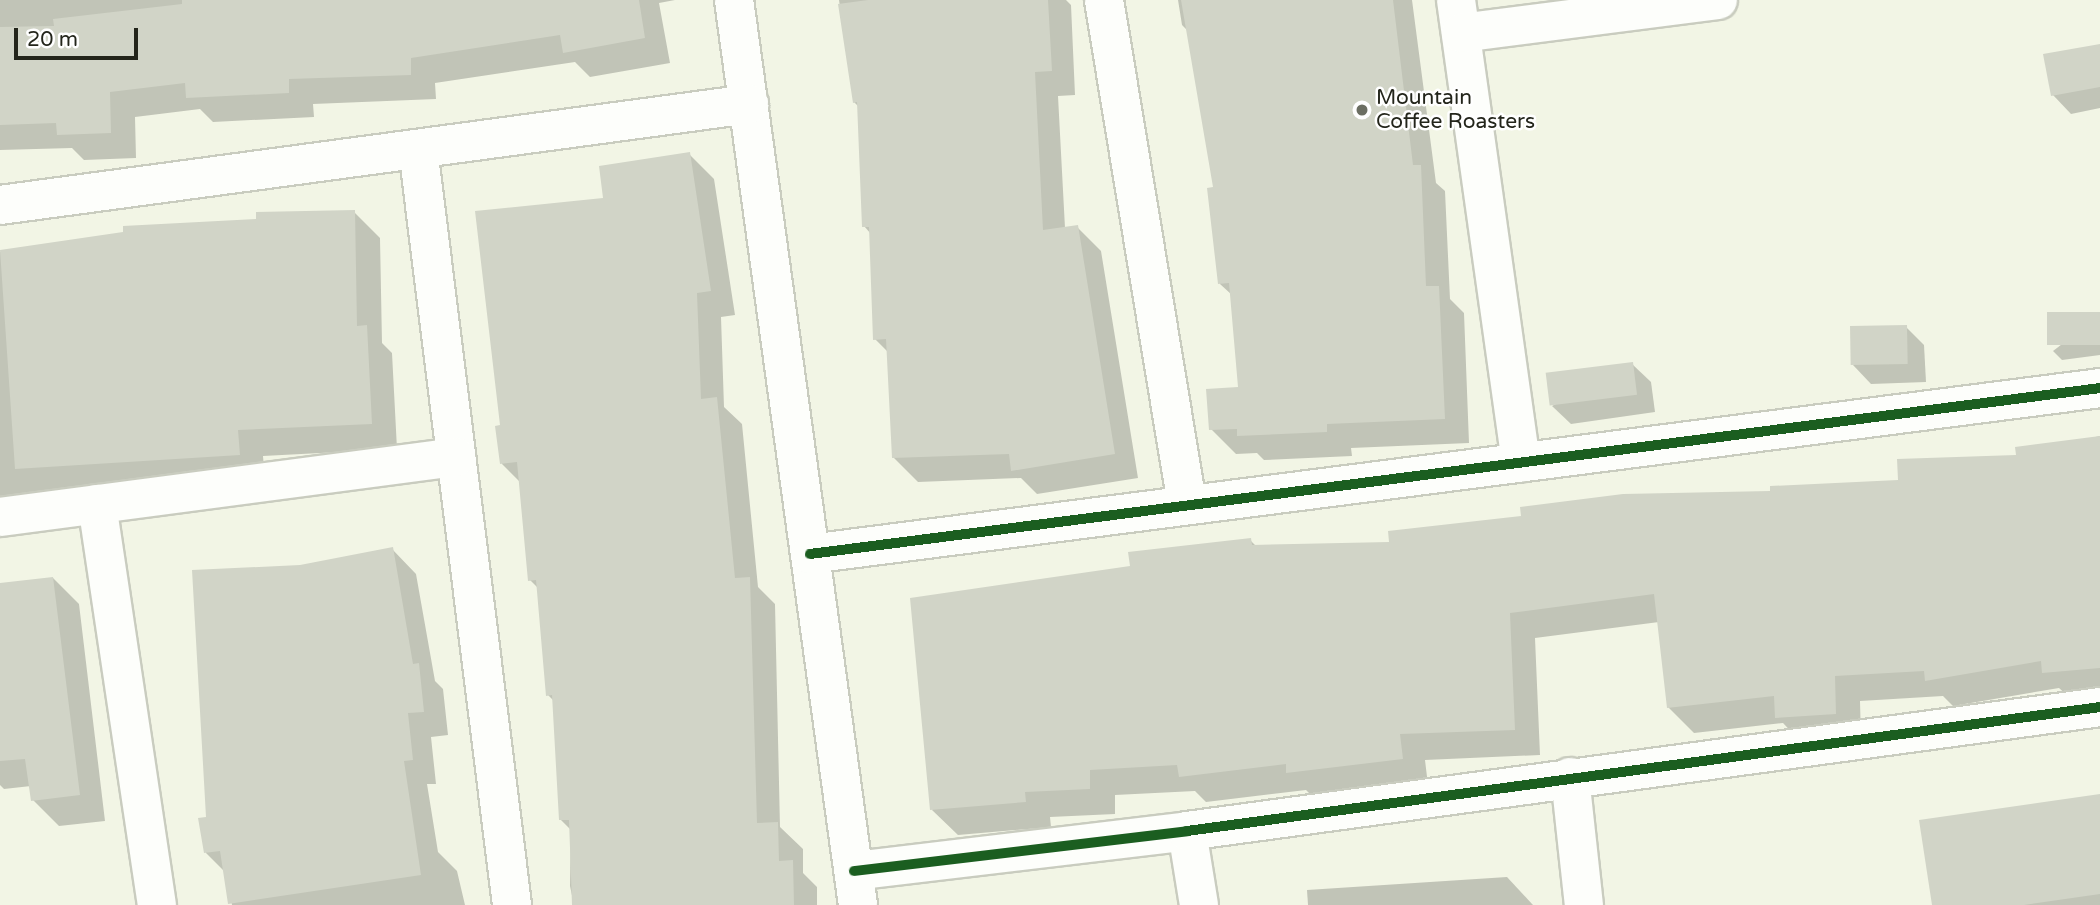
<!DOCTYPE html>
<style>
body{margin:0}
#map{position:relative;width:2100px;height:905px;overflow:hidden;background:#f2f5e5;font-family:"Varela Round",sans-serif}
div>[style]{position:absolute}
.shadow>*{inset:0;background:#0003}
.building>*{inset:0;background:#d1d4c7;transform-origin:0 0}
.roads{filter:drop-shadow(2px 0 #c9ccbf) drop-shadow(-2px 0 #c9ccbf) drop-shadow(0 2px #c9ccbf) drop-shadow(0 -2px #c9ccbf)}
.street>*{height:38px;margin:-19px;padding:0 19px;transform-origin:19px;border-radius:19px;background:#fdfefb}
.cycleway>*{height:10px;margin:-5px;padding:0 5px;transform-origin:5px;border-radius:5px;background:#1b5e20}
.dots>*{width:19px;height:19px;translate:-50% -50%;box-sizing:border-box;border:4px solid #fff;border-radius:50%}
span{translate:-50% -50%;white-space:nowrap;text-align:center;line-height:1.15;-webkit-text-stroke:5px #fff;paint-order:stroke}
.poi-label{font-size:21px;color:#23251b}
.left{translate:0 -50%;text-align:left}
.scale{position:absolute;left:14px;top:28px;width:124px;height:32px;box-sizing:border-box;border:4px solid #23251b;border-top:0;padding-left:9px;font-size:21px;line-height:24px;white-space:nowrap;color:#23251b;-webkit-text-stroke:5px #fff;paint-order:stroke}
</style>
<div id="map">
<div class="shadow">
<i style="clip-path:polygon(0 0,675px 0,659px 3px,670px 63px,590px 77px,575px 62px,435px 83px,436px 99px,313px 104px,314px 117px,213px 122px,200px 109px,135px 117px,136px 158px,84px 160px,72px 148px,0 150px)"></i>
<i style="clip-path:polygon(839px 0,1066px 0,1071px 5px,1075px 95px,1058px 96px,1065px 228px,1077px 227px,1101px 251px,1138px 478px,1037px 494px,1021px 478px,918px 482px,893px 457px,889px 353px,875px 339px,871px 234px,864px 226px,859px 107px,854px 102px)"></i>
<i style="clip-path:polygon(1178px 0,1412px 0,1436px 183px,1445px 191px,1450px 299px,1464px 313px,1469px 443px,1351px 448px,1352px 456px,1264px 460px,1257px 453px,1236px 454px,1211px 429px,1240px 388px,1232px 295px,1220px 284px,1216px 188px,1189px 32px,1182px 25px)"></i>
<i style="clip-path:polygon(2100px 45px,2100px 108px,2071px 114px,2053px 95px)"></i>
<i style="clip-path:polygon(689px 154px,714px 179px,735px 315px,721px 317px,724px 407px,742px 424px,758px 587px,775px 604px,780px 827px,803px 849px,803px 873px,817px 887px,817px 905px,574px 905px,570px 886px,571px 830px,560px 819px,554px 701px,548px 695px,538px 588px,530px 580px,520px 482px,502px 464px,502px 426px,605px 199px)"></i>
<i style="clip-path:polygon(354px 212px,380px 238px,382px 343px,392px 353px,397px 449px,263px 456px,265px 481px,0 507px,0 252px,125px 233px)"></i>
<i style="clip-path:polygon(2100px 315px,2100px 355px,2062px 360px,2053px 351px)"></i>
<i style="clip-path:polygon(1906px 327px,1924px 345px,1926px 382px,1871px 384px,1853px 365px)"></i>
<i style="clip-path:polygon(1632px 364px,1651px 382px,1655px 412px,1571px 424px,1552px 406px)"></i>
<i style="clip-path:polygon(2100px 436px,2100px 696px,2070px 698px,2059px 688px,1953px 706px,1943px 696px,1860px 701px,1861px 739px,1802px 743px,1783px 723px,1694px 733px,1668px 707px,1659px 622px,1535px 638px,1540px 755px,1425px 760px,1428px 785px,1314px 798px,1306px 790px,1206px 802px,1195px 791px,1115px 795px,1115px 814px,1050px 817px,1051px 827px,958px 835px,932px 810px,1132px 568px,1250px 540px,1257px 547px,1391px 544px,1772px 492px,1900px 482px)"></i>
<i style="clip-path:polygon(392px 549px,416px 574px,435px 681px,443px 689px,448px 735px,431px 737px,436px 784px,427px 784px,438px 852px,457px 871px,465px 905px,232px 905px,226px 873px,206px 853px,208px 818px,301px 567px)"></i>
<i style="clip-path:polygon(53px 578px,79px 604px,105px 821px,59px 826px,33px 800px,31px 786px,4px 789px,0 785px,0 585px)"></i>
<i style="clip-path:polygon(2100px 796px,2100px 905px,1933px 905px)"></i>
<i style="clip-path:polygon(1507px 877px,1533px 905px,1308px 905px,1307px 890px)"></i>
</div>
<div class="building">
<i style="clip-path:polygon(182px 0,639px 0,645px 38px,563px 53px,560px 35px,411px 58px,411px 75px,289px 79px,289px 93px,186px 98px,185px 83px,110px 92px,111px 133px,57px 135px,56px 123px,0 125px,0 27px,54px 26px,53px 19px,182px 4px)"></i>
<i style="clip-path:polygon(868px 0,1048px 0,1052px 71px,1035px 72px,1043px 230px,1078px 225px,1115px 454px,1011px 471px,1009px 454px,892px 458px,886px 339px,873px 340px,869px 227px,862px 227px,857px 102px,853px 103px,838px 4px)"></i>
<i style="clip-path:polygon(1181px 0,1393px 0,1413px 165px,1421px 165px,1426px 286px,1439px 286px,1445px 419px,1327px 424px,1327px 432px,1237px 436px,1237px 429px,1209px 430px,1206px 389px,1238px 387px,1229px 283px,1218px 284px,1207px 188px,1213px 187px)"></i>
<i style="clip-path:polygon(2100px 44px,2100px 87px,2051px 96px,2043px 54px)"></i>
<i style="clip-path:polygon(690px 152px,711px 291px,697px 293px,701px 399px,717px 397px,735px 578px,750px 577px,757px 823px,778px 822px,779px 861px,793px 860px,794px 905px,572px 905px,569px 820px,559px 820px,552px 695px,546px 696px,536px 580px,528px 581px,517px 462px,500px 464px,495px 426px,500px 425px,475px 211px,603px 198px,599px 166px)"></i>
<i style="clip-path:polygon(355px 210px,357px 326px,367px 325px,372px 424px,238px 430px,240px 455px,15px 469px,0 250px,123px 232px,123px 226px,256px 219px,256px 212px)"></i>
<i style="left:2100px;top:312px;width:33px;height:53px;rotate:90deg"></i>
<i style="left:1907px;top:325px;width:39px;height:57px;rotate:89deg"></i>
<i style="left:1633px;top:362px;width:33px;height:88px;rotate:83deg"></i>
<i style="clip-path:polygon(2100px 436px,2100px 668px,2042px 673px,2041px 661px,1925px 681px,1924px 671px,1835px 676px,1836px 714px,1775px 718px,1774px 696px,1667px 708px,1654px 594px,1510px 613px,1515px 730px,1400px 734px,1403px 759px,1286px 773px,1286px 764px,1179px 777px,1177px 765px,1090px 770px,1090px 789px,1025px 792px,1026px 802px,930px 810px,910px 598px,1130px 566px,1128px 552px,1251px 538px,1252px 545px,1389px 542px,1388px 531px,1521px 516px,1520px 507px,1623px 494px,1770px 491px,1770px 486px,1898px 480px,1897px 459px,2016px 455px,2015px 447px)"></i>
<i style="clip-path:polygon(393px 547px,413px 664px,419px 663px,424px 712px,408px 713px,413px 760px,404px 761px,421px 875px,228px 904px,220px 851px,204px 853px,198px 818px,206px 817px,192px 570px,300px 565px)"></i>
<i style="clip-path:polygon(53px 577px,80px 795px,31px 801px,25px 759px,0 761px,0 583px)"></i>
<i style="clip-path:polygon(2100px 794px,2100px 894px,2024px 905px,1932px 905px,1919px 820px)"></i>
</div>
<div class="roads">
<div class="street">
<i style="left:734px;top:0;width:913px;rotate:82.2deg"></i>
<i style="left:1104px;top:0;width:511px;rotate:80.65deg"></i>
<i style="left:1456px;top:0;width:467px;rotate:82deg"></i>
<i style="left:1461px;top:33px;width:259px;rotate:-7.3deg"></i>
<i style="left:418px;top:149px;width:762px;rotate:82.91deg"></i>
<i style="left:0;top:205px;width:756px;rotate:-7.68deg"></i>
<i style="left:97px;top:504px;width:405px;rotate:81.5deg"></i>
<i style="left:0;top:517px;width:460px;rotate:-7.5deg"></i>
<i style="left:810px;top:554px;width:1301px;rotate:-7.33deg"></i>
<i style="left:1570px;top:777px;width:129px;rotate:83.8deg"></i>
<i style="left:1187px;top:831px;width:75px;rotate:80.8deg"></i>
<i style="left:854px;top:871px;width:335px;rotate:-6.8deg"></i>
<i style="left:1187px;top:831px;width:921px;rotate:-7.73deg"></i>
</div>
</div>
<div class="cycleway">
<i style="left:810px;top:554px;width:1301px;rotate:-7.33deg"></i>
<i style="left:854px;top:871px;width:335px;rotate:-6.8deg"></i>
<i style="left:1187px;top:831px;width:921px;rotate:-7.73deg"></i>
</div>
<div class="dots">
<i style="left:1362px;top:110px;background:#6b6e62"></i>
</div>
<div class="poi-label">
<span class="left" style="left:1376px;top:110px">Mountain<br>Coffee Roasters</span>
</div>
<div class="scale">20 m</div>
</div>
